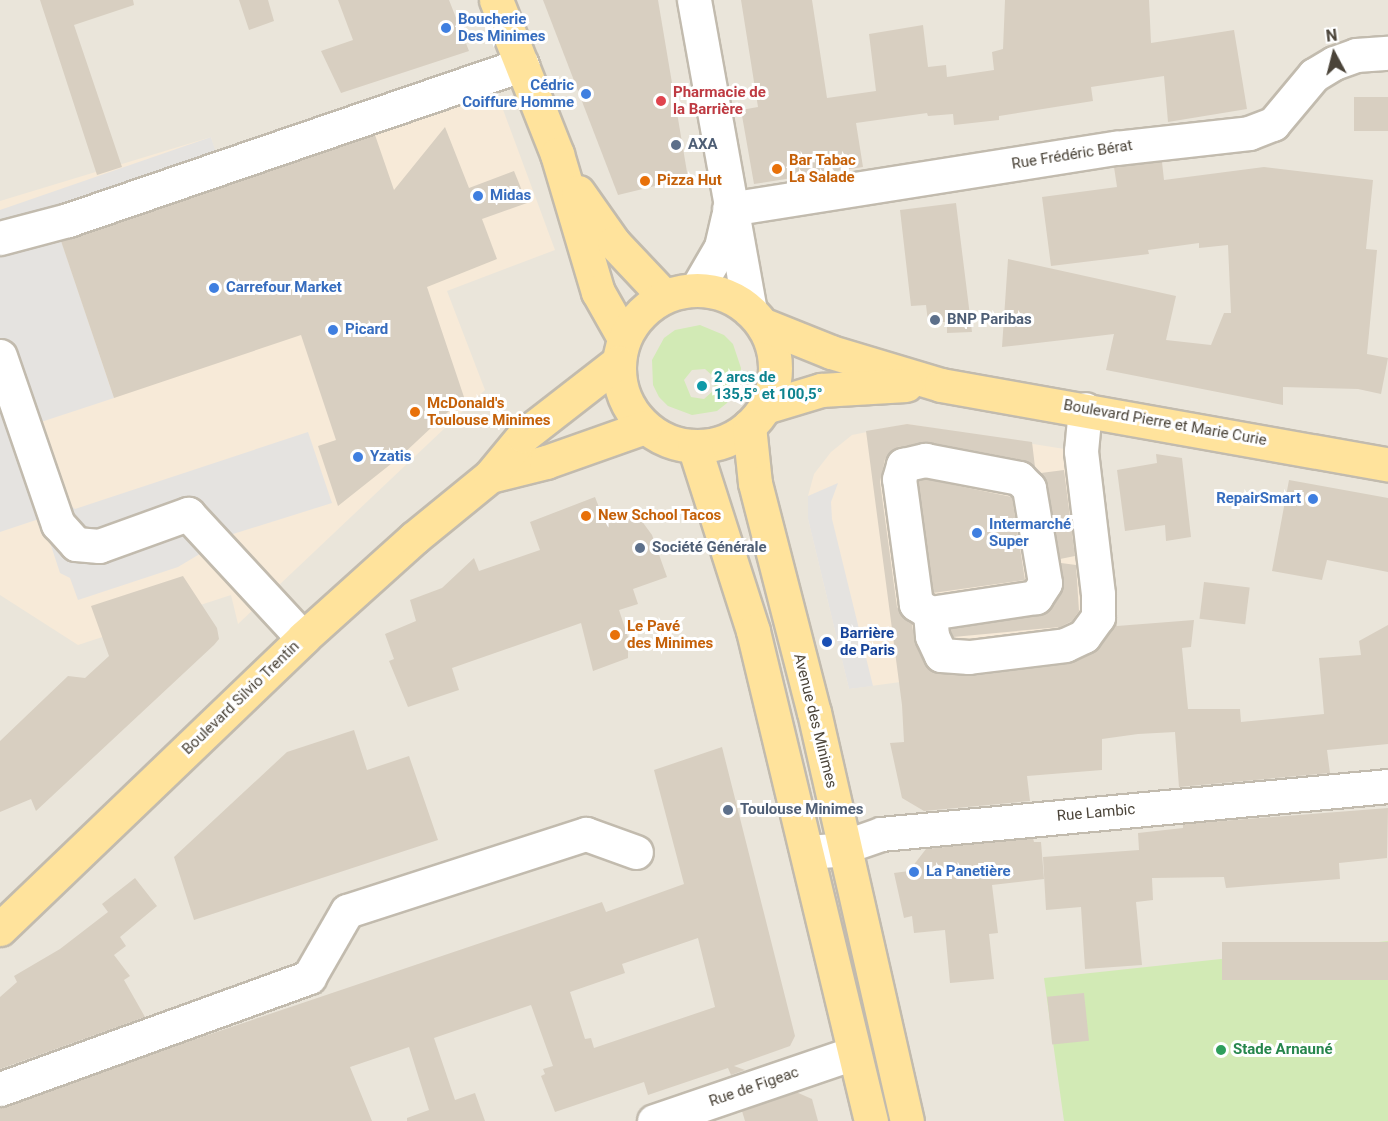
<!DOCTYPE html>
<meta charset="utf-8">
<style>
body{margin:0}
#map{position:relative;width:1388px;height:1121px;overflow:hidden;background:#f6f3ec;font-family:Roboto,sans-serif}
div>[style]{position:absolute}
.residential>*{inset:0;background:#eae5da;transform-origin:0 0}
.commercial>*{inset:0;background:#f7ead8}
.green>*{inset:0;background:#d2eab5}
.parking>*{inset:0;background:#e5e3e0}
.building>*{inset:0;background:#d8cfc1;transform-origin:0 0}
.roads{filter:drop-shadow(2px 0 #c2bbae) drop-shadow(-2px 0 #c2bbae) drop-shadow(0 2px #c2bbae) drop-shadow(0 -2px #c2bbae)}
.minor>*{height:33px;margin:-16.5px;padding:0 16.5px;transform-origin:16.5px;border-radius:16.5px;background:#fff}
.major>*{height:33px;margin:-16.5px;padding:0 16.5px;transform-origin:16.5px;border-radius:16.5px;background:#ffe39c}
.major>.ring{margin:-16.5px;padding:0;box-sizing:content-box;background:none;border:33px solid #ffe39c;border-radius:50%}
.dots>*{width:16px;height:16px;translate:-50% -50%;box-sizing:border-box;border:3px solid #fff;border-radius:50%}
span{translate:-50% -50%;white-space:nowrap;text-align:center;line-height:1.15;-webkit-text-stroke:6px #fff;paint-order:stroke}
.shop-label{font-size:15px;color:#366cbe;font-weight:700}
.left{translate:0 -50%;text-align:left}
.right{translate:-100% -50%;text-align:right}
.health-label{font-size:15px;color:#be3a42;font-weight:700}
.service-label{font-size:15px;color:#4e5e75;font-weight:700}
.street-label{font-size:15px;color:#4b4439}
.food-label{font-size:15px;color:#c56008;font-weight:700}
.culture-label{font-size:15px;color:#0d838f;font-weight:700}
.transit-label{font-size:15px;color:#164399;font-weight:700}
.leisure-label{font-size:15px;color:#27864d;font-weight:700}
.north{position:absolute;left:1304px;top:24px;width:60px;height:60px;-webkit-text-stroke:4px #fff;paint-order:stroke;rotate:353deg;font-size:16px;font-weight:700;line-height:24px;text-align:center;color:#4b4439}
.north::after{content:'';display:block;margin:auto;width:21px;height:27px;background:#4b4439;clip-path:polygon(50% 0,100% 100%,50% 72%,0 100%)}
</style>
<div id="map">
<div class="residential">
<i style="left:0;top:0;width:1388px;height:1121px"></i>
</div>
<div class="commercial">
<i style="clip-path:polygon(488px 69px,555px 250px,447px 291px,485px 390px,238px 624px,231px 595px,78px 645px,0 595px,0 201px,211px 137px,218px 160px)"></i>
<i style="clip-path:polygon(907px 424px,1096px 454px,1120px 652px,849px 689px,808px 519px,808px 496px,814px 474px,831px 452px,852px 435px)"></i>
</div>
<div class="green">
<i style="clip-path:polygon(evenodd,700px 325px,724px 335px,733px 344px,741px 368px,740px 381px,727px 403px,717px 411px,692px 415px,668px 406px,659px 397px,653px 385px,652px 360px,664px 338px,675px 330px,700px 325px,705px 369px,715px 378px,714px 390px,704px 399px,691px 397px,684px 380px,692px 370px,705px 369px)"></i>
<i style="clip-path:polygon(1388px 941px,1388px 1121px,1064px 1121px,1044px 978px)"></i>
</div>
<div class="parking">
<i style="clip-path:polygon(211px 137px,226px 184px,61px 240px,114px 398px,38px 423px,64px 500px,75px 509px,308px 432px,332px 503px,233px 534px,178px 567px,78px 600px,70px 578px,60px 573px,42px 518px,0 532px,0 210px)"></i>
<i style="clip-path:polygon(838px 483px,831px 502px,832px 519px,873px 686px,849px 689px,808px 519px,808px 496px)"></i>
</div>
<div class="building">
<i style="clip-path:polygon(40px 0,133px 0,134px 5px,74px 25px,122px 167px,97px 175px)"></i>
<i style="clip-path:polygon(239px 0,268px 0,274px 21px,249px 30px)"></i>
<i style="clip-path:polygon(338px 0,449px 0,469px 51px,341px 93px,321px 51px,353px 40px)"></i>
<i style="clip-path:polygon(543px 0,658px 0,688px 178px,618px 195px)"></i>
<i style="clip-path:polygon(741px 0,812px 0,827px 98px,876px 91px,869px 34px,923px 25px,928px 67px,946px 65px,947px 77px,994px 70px,992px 52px,1003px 49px,1005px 0,1149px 0,1151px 43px,1234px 30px,1247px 109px,1168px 122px,1164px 76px,1091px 87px,1093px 101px,999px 116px,999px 120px,954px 125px,953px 114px,928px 116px,927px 113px,856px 123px,863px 167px,754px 184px,741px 110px,758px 107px)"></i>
<i style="left:1388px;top:97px;width:34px;height:34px;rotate:90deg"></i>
<i style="clip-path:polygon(445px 127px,469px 188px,514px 171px,527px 203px,482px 219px,497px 259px,427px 287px,464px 397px,401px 456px,338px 506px,318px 446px,336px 440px,301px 335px,114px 398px,61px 241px,375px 135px,394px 190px)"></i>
<i style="clip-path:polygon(1162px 162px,1164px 180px,1264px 167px,1373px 180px,1366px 249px,1377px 250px,1367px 354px,1388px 358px,1381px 394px,1358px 389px,1283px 387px,1283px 405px,1106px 370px,1114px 334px,1002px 347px,1008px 259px,1176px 296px,1166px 340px,1211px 345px,1224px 313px,1231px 313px,1228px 245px,1199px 248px,1199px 243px,1148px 250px,1149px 254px,1051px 266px,1042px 197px,1117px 187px,1114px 167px)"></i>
<i style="clip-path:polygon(956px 203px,972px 332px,947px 333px,947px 322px,928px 322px,926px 305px,911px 306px,900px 210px)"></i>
<i style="clip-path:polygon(907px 424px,1032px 442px,1035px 467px,1023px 460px,928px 442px,898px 447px,885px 459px,880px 482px,897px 607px,912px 624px,915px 644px,931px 671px,971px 676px,1068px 664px,1099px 648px,1116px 620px,1117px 626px,1194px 620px,1191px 647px,1182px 648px,1188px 709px,1240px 709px,1241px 722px,1324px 714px,1319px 658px,1361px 655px,1359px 641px,1388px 625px,1388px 744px,1327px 750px,1330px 773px,1179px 787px,1175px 732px,1138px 734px,1102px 739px,1102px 770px,1027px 776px,1030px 801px,924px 811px,902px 798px,890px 743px,904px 742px,902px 705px,866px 431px)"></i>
<i style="clip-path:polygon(1156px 454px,1182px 458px,1191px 537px,1166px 541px,1165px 525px,1125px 531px,1117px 470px,1157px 463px)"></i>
<i style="clip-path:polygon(1064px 470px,1075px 556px,1060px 559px,1047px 485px,1041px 473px)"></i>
<i style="clip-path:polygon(925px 479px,1012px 497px,1025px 580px,933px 593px,918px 481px)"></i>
<i style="clip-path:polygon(1289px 480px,1388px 498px,1388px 572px,1327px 560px,1322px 580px,1272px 571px)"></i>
<i style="clip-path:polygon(595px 497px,604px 520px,633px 509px,652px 535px,667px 577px,633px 589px,638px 604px,619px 610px,628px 637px,628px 658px,593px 671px,581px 623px,452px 668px,459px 690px,408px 707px,389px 661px,394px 659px,385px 634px,416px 621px,410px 600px,442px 588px,474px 558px,479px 571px,540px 550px,530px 522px)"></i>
<i style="clip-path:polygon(1061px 563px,1076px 565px,1079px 611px,1072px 621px,1060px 627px,953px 637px,950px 629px,1047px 612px,1061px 592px)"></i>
<i style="clip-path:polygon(183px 576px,217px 628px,219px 639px,214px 645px,36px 811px,31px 799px,0 812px,0 741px,68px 676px,85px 678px,109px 656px,91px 606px)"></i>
<i style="left:1204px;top:582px;width:46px;height:37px;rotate:7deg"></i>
<i style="clip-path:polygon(354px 730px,367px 770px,409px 756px,438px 840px,194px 920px,174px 857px,287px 752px)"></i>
<i style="clip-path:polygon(evenodd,722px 747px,795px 1036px,790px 1046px,734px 1066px,745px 1070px,731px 1075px,728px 1068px,648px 1095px,644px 1082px,555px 1112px,541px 1076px,545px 1074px,543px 1069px,553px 1066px,531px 1005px,434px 1038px,455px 1100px,475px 1093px,485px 1121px,407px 1121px,407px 1118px,429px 1110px,409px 1047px,350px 1067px,372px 1121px,0 1121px,0 1107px,163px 1050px,602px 902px,606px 912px,684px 884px,654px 770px,722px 747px,698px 938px,715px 1007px,594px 1048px,591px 1038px,585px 1039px,570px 992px,625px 973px,622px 964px,698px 938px)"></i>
<i style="clip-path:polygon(1388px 808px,1387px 858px,1339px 863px,1340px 879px,1226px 888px,1224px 877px,1152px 878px,1153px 900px,1136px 902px,1142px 965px,1085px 969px,1081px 907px,1046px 910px,1043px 857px,1139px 850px,1138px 833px,1183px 828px,1183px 824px)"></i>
<i style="clip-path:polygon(1033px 838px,1034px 842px,1041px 842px,1044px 879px,992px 885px,998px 933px,989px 934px,994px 979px,950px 983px,945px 930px,914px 933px,912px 916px,904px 918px,894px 873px,909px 871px,926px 849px)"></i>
<i style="clip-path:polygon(135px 878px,157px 906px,120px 937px,126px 946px,114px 955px,130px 976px,124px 980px,145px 1017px,0 1069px,0 997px,17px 982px,14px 976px,60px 949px,108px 912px,102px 904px)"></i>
<i style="left:1388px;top:942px;width:38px;height:166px;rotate:90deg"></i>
<i style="left:1084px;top:993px;width:48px;height:37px;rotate:84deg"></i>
<i style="clip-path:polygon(796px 1092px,812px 1099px,818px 1121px,745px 1121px,742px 1111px)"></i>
</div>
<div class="roads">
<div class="minor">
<i style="left:694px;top:0;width:315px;rotate:79.8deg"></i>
<i style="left:729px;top:209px;width:392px;rotate:-9deg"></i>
<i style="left:1116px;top:148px;width:134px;rotate:-6.4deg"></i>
<i style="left:1249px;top:133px;width:26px;rotate:-21deg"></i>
<i style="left:1273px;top:124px;width:64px;rotate:-50.1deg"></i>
<i style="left:1314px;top:75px;width:23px;rotate:-31deg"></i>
<i style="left:1334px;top:63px;width:23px;rotate:-20deg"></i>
<i style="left:1356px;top:55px;width:32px;rotate:-4deg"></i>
<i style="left:0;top:238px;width:70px;rotate:-14.8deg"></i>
<i style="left:68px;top:220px;width:480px;rotate:-18.9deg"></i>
<i style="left:696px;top:290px;width:50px;rotate:-59.8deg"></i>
<i style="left:721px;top:247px;width:31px;rotate:-77deg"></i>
<i style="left:0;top:356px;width:178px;rotate:71deg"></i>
<i style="left:58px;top:524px;width:27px;rotate:48deg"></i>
<i style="left:76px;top:544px;width:23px;rotate:5deg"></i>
<i style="left:99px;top:546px;width:95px;rotate:-19.8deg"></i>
<i style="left:188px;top:514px;width:169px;rotate:47.2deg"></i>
<i style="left:925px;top:460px;width:96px;rotate:10.8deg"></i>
<i style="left:1019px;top:478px;width:14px;rotate:45deg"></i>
<i style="left:1029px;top:488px;width:96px;rotate:80.4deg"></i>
<i style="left:1045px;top:583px;width:17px;rotate:123deg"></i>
<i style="left:1036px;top:597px;width:107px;rotate:171.4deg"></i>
<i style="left:930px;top:613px;width:17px;rotate:-147deg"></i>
<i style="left:916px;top:604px;width:126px;rotate:-97.7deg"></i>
<i style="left:899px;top:479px;width:15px;rotate:-74deg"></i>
<i style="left:903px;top:465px;width:23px;rotate:-13deg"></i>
<i style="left:930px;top:613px;width:23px;rotate:85deg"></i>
<i style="left:932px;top:636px;width:21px;rotate:65deg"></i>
<i style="left:941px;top:655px;width:28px;rotate:4deg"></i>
<i style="left:969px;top:657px;width:97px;rotate:-7.1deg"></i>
<i style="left:1065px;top:645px;width:21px;rotate:-25deg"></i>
<i style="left:1084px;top:636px;width:24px;rotate:-54deg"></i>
<i style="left:1098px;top:617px;width:23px;rotate:-90deg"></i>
<i style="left:1098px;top:594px;width:144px;rotate:-96.8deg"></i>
<i style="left:1081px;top:451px;width:42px;rotate:-84.6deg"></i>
<i style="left:807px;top:852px;width:28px;rotate:-4deg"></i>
<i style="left:835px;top:850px;width:49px;rotate:-19.2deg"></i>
<i style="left:881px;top:834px;width:509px;rotate:-5.41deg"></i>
<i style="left:0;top:1089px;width:329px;rotate:-19.9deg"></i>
<i style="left:309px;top:977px;width:76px;rotate:-60.1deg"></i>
<i style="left:347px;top:911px;width:251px;rotate:-17.9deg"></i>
<i style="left:586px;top:834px;width:53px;rotate:19.8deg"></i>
<i style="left:654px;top:1121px;width:211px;rotate:-18.8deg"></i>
</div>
<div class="major">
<i style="left:496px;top:0;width:166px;rotate:68.4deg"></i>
<i style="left:557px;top:154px;width:144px;rotate:73.5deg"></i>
<i style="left:598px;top:292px;width:53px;rotate:60.5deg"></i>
<i style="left:578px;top:192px;width:62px;rotate:54.8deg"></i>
<i style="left:614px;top:243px;width:73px;rotate:46.7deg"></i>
<i class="ring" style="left:619px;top:290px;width:123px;height:123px"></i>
<i style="left:764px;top:325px;width:72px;rotate:21.9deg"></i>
<i style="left:831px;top:352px;width:115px;rotate:16.7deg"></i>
<i style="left:941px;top:385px;width:454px;rotate:10.1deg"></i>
<i style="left:765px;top:407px;width:59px;rotate:-16.9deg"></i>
<i style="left:821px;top:390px;width:85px;rotate:-3.4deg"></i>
<i style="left:749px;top:426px;width:57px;rotate:84deg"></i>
<i style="left:755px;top:483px;width:236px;rotate:75.6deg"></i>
<i style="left:814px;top:712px;width:419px;rotate:77.2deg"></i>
<i style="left:694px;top:446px;width:194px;rotate:72.3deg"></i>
<i style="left:753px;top:631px;width:504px;rotate:76.46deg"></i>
<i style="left:490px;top:476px;width:58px;rotate:-14deg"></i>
<i style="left:546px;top:462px;width:105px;rotate:-19.5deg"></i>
<i style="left:0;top:929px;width:420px;rotate:-43.8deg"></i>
<i style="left:303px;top:638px;width:149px;rotate:-42deg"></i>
<i style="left:414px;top:538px;width:98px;rotate:-39.2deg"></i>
<i style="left:490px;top:476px;width:52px;rotate:-50.5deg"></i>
<i style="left:523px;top:436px;width:120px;rotate:-37.9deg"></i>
</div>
</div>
<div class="dots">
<i style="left:446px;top:28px;background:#3f7fe0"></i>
<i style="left:586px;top:94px;background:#3f7fe0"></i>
<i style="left:661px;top:101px;background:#e0444e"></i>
<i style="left:676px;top:145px;background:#5c6f8a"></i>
<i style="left:777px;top:169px;background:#e8710a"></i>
<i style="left:645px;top:181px;background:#e8710a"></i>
<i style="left:478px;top:196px;background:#3f7fe0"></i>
<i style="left:214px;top:288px;background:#3f7fe0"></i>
<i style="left:935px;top:320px;background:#5c6f8a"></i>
<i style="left:333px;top:330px;background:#3f7fe0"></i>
<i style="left:702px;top:386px;background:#0f9aa8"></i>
<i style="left:415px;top:412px;background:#e8710a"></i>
<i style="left:358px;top:457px;background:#3f7fe0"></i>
<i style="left:1313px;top:499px;background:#3f7fe0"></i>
<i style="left:586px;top:516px;background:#e8710a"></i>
<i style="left:977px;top:533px;background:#3f7fe0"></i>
<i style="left:640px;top:548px;background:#5c6f8a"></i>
<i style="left:615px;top:635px;background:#e8710a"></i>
<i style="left:827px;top:642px;background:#1a4fb4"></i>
<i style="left:728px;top:810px;background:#5c6f8a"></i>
<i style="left:914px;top:872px;background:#3f7fe0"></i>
<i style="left:1221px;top:1050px;background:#2e9e5b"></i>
</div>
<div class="shop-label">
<span class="left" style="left:458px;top:28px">Boucherie<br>Des Minimes</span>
<span class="right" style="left:574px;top:94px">Cédric<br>Coiffure Homme</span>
<span class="left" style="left:490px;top:196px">Midas</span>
<span class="left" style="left:226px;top:288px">Carrefour Market</span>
<span class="left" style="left:345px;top:330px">Picard</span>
<span class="left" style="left:370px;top:457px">Yzatis</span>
<span class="right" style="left:1301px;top:499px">RepairSmart</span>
<span class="left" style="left:989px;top:533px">Intermarché<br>Super</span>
<span class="left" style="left:926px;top:872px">La Panetière</span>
</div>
<div class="health-label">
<span class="left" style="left:673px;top:101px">Pharmacie de<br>la Barrière</span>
</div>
<div class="service-label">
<span class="left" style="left:688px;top:145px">AXA</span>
<span class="left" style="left:947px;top:320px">BNP Paribas</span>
<span class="left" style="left:652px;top:548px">Société Générale</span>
<span class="left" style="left:740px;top:810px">Toulouse Minimes</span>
</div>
<div class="street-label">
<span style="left:1072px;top:155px;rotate:-9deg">Rue Frédéric Bérat</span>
<span style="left:1165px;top:423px;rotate:10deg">Boulevard Pierre et Marie Curie</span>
<span style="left:241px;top:698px;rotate:-44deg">Boulevard Silvio Trentin</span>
<span style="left:815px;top:721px;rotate:76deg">Avenue des Minimes</span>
<span style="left:1096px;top:813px;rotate:-5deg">Rue Lambic</span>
<span style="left:754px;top:1087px;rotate:-19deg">Rue de Figeac</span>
</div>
<div class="food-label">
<span class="left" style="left:789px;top:169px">Bar Tabac<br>La Salade</span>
<span class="left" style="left:657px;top:181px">Pizza Hut</span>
<span class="left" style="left:427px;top:412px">McDonald's<br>Toulouse Minimes</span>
<span class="left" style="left:598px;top:516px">New School Tacos</span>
<span class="left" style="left:627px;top:635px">Le Pavé<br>des Minimes</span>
</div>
<div class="culture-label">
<span class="left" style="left:714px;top:386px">2 arcs de<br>135,5° et 100,5°</span>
</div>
<div class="transit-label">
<span class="left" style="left:840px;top:642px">Barrière<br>de Paris</span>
</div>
<div class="leisure-label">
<span class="left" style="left:1233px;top:1050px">Stade Arnauné</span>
</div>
<div class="north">N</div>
</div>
